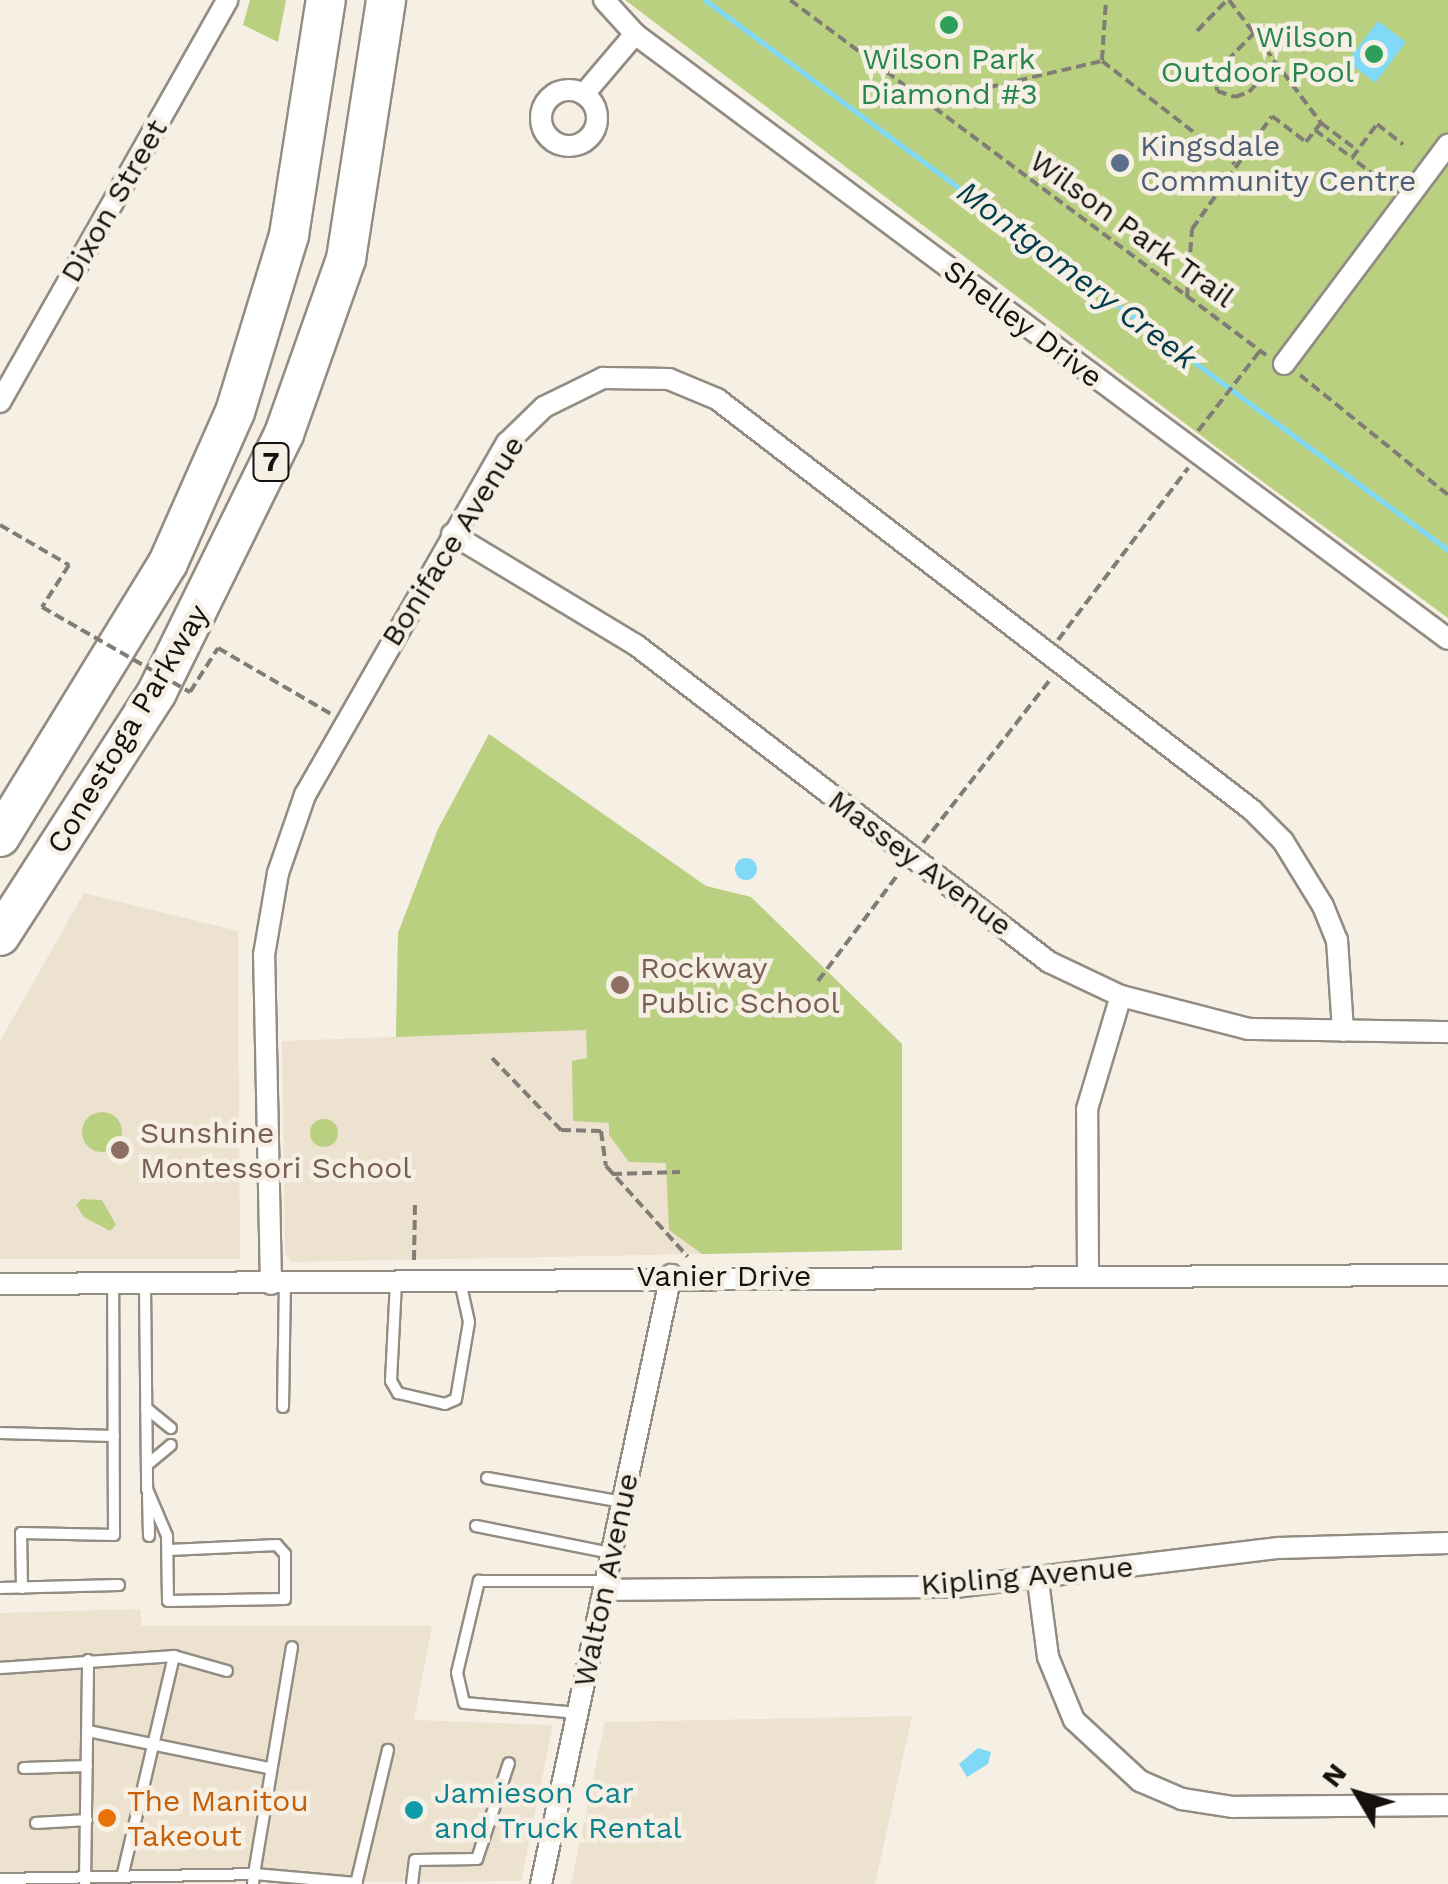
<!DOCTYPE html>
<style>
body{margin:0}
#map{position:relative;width:1448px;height:1884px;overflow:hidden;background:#f6efe4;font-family:"Work Sans",sans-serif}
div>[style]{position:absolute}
.built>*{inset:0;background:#ede1d0}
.green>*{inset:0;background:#bad081}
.round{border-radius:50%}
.water>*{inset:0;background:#80d9f6;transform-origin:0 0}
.stream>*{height:5px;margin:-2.5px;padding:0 2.5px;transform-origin:2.5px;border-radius:2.5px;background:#80d9f6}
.path>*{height:4px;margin-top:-2px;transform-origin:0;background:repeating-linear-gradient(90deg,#817c75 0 10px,transparent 0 15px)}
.roads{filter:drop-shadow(2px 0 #928c82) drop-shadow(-2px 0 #928c82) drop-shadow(0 2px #928c82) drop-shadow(0 -2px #928c82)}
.lane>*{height:10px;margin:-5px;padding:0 5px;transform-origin:5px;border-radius:5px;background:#fff}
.street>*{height:20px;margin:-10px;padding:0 10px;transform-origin:10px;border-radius:10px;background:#fff}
.street>.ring{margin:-10px;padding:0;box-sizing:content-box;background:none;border:20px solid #fff;border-radius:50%}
.highway>*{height:38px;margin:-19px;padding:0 19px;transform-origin:19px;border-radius:19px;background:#fff}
.path-bridge>*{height:4px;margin-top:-2px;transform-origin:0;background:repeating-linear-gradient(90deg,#817c75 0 10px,transparent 0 15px)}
.dots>*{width:28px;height:28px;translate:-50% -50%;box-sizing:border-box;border:5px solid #f6efe4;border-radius:50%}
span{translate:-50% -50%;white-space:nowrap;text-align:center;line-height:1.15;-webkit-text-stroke:9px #f6efe4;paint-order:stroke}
.shield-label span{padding:2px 8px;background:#f6efe4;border:2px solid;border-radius:8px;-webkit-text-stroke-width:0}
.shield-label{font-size:28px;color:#14110e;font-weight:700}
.leisure-label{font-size:30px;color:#27864d}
.right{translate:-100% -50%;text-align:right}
.service-label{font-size:30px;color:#4e5e75}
.left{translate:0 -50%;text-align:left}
.street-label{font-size:30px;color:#14110e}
.education-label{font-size:30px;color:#785e54}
.culture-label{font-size:30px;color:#0d838f}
.food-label{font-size:30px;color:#c56008}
.water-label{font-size:32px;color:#043d4c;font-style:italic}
.north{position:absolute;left:1308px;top:1744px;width:100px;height:100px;-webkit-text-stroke:8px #f6efe4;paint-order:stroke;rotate:308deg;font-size:28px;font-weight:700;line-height:40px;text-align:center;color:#14110e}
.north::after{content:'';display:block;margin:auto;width:35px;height:45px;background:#14110e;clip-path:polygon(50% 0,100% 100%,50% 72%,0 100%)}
</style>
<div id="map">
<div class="built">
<i style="clip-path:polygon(489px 734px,706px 886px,751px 897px,902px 1044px,902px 1250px,291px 1262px,285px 1254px,282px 1041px,396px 1037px,398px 933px,438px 829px)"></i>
<i style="clip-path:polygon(84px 893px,238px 931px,240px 1259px,0 1259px,0 1041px)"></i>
<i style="clip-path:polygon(140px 1609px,142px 1626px,432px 1626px,414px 1720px,553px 1725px,521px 1881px,0 1884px,0 1613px)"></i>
<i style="clip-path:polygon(912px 1716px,875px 1884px,571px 1884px,605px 1722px)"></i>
</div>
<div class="green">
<i style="clip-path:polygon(250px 0,286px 0,278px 42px,243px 25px)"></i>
<i style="clip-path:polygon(625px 0,1448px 0,1448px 618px,1232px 459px)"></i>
<i style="clip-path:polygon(489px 734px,706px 886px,751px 897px,902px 1044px,902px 1250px,702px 1254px,669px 1230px,666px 1163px,629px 1162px,609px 1135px,609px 1123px,573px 1121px,572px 1061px,587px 1058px,586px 1030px,396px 1037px,398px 933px,438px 829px)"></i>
<i class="round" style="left:82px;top:1112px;width:40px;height:40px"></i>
<i class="round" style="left:310px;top:1119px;width:28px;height:28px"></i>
<i style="clip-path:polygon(82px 1199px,102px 1200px,116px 1225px,110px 1231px,84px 1217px,76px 1205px)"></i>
</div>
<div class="water">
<i style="left:1378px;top:21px;width:35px;height:51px;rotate:37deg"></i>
<i class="round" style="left:735px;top:858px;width:22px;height:22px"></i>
<i style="clip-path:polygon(978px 1748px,991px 1752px,988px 1764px,967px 1777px,959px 1764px)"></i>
</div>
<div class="stream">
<i style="left:705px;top:0;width:924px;rotate:36.51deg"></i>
</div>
<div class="path">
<i style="left:790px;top:0;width:594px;rotate:36.72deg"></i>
<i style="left:1229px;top:0;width:154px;rotate:53.2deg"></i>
<i style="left:1197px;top:31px;width:43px;rotate:-45.9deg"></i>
<i style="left:1255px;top:32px;width:56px;rotate:134.3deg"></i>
<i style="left:1216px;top:72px;width:19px;rotate:87deg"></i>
<i style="left:1217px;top:91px;width:19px;rotate:18deg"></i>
<i style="left:1235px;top:97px;width:15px;rotate:-20deg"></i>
<i style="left:1249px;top:92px;width:43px;rotate:-47.8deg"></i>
<i style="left:1102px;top:60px;width:60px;rotate:-86.2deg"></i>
<i style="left:930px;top:101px;width:177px;rotate:-13.1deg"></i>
<i style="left:1102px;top:61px;width:168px;rotate:37.8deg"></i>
<i style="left:1315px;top:130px;width:45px;rotate:36.9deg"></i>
<i style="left:1377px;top:177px;width:31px;rotate:-143deg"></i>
<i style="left:1352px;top:158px;width:42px;rotate:-53.7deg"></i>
<i style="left:1377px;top:124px;width:33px;rotate:38deg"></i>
<i style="left:1187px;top:297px;width:68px;rotate:-85.8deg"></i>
<i style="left:1192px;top:229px;width:138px;rotate:-54.7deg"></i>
<i style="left:1272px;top:116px;width:43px;rotate:37.4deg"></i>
<i style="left:1306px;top:142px;width:24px;rotate:-52deg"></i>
<i style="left:1321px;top:123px;width:45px;rotate:36.9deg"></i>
<i style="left:1300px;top:375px;width:191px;rotate:39deg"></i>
<i style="left:1198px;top:431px;width:100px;rotate:-52.3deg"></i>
<i style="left:0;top:525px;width:80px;rotate:30.1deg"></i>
<i style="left:69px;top:565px;width:50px;rotate:122.7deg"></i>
<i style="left:1058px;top:640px;width:216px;rotate:-52.9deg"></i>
<i style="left:190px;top:692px;width:52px;rotate:-57.5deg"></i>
<i style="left:218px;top:648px;width:131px;rotate:30.3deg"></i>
<i style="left:923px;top:843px;width:210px;rotate:-52.1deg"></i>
<i style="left:818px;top:981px;width:135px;rotate:-53.1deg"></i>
<i style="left:492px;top:1058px;width:100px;rotate:46.2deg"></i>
<i style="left:561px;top:1130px;width:40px;rotate:1.4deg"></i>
<i style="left:601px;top:1131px;width:35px;rotate:82deg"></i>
<i style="left:606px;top:1166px;width:122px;rotate:48deg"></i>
<i style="left:612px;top:1174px;width:68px;rotate:-1.7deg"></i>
<i style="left:414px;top:1260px;width:59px;rotate:-89deg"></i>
</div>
<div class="roads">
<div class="lane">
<i style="left:396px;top:1282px;width:99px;rotate:92.9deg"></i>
<i style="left:391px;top:1381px;width:14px;rotate:60deg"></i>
<i style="left:398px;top:1393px;width:48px;rotate:13.2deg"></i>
<i style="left:445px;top:1404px;width:12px;rotate:-24deg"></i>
<i style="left:456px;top:1399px;width:78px;rotate:-80.4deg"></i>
<i style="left:469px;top:1322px;width:42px;rotate:-102.4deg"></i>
<i style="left:145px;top:1285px;width:204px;rotate:89.4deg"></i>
<i style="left:147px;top:1489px;width:51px;rotate:66.9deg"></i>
<i style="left:167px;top:1536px;width:65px;rotate:89.1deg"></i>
<i style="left:168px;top:1601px;width:117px;rotate:-1deg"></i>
<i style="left:285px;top:1599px;width:45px;rotate:-90deg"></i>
<i style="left:285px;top:1554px;width:12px;rotate:-132deg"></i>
<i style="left:277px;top:1545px;width:108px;rotate:177.3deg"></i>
<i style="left:283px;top:1407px;width:123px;rotate:-89.1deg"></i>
<i style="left:146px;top:1408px;width:32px;rotate:39deg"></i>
<i style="left:0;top:1433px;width:114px;rotate:1.5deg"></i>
<i style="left:147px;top:1465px;width:31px;rotate:-40deg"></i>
<i style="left:487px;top:1478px;width:138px;rotate:10deg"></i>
<i style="left:148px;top:1495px;width:41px;rotate:88.6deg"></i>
<i style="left:476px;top:1526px;width:138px;rotate:11.3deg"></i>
<i style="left:0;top:1588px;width:119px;rotate:-1.4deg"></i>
<i style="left:22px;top:1588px;width:55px;rotate:-91deg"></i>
<i style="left:21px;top:1533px;width:93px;rotate:1.2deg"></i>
<i style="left:114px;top:1535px;width:251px;rotate:-90.2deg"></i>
<i style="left:174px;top:1656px;width:55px;rotate:15.8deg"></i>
<i style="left:0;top:1668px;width:174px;rotate:-3.9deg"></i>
<i style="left:174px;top:1656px;width:223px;rotate:103.2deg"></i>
<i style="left:578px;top:1713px;width:114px;rotate:-175deg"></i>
<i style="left:464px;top:1703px;width:31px;rotate:-103deg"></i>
<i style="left:457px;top:1673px;width:95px;rotate:-76.6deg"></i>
<i style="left:479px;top:1581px;width:126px"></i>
<i style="left:88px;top:1731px;width:184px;rotate:11.6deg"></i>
<i style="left:24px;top:1768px;width:63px;rotate:-1.8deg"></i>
<i style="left:36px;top:1823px;width:51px;rotate:-3.4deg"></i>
<i style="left:0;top:1879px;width:254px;rotate:-1.1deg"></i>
<i style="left:254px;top:1874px;width:230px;rotate:-80.5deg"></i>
<i style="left:85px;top:1883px;width:223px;rotate:-89.2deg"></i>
<i style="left:253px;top:1884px;width:10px;rotate:-84deg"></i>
<i style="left:254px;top:1874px;width:103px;rotate:5deg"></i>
<i style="left:356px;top:1884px;width:138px;rotate:-76.6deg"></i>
<i style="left:412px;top:1884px;width:24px;rotate:-83deg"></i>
<i style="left:415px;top:1860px;width:62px;rotate:-0.9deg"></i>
<i style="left:477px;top:1859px;width:101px;rotate:-71.6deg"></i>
</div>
<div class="street">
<i style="left:604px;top:0;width:46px;rotate:47.6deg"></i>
<i style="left:635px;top:34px;width:1013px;rotate:36.66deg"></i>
<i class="ring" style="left:541px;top:90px;width:36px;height:36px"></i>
<i style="left:584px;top:94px;width:79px;rotate:-49.6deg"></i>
<i style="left:1284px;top:364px;width:274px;rotate:-53.2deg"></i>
<i style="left:0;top:402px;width:462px;rotate:-60.5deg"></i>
<i style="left:452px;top:534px;width:215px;rotate:31.1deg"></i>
<i style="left:636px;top:645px;width:521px;rotate:37.51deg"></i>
<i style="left:1049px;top:962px;width:80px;rotate:25.3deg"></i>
<i style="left:1121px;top:996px;width:132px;rotate:14.5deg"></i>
<i style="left:1249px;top:1029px;width:199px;rotate:0.9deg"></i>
<i style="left:1088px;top:1276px;width:167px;rotate:-90.3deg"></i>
<i style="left:1087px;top:1109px;width:118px;rotate:-73.3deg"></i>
<i style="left:0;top:1284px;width:1448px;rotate:-0.36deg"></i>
<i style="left:271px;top:1284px;width:329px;rotate:-91.2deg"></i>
<i style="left:264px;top:955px;width:83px;rotate:-80.3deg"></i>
<i style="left:278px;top:873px;width:83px;rotate:-70.9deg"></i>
<i style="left:305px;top:795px;width:406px;rotate:-60.2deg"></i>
<i style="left:507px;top:443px;width:52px;rotate:-44.2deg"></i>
<i style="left:544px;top:407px;width:66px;rotate:-26.2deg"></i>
<i style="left:603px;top:378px;width:66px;rotate:0.9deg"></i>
<i style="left:669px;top:379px;width:52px;rotate:22.6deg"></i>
<i style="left:717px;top:399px;width:675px;rotate:37.53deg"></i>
<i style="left:1252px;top:810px;width:44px;rotate:45deg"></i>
<i style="left:1283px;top:841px;width:76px;rotate:58.4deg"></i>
<i style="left:1323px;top:906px;width:37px;rotate:68deg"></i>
<i style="left:1337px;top:940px;width:91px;rotate:86.2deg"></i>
<i style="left:1038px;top:1581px;width:77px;rotate:82.5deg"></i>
<i style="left:1048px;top:1657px;width:68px;rotate:67.6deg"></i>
<i style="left:1074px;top:1720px;width:90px;rotate:42.7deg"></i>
<i style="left:1140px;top:1781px;width:46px;rotate:23.2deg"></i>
<i style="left:1182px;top:1799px;width:52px;rotate:8.9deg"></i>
<i style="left:1233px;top:1807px;width:215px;rotate:-0.5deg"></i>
<i style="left:604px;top:1590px;width:351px;rotate:-0.5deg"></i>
<i style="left:955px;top:1587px;width:326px;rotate:-6.9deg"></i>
<i style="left:1279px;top:1548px;width:169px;rotate:-1.7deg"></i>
<i style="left:541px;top:1884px;width:623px;rotate:-77.95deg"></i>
</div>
<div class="highway">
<i style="left:0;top:837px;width:321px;rotate:-58.5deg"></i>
<i style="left:168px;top:563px;width:165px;rotate:-66.1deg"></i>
<i style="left:235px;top:412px;width:185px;rotate:-73deg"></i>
<i style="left:289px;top:235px;width:238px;rotate:-81.1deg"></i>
<i style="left:0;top:936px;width:290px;rotate:-57.2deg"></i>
<i style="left:157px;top:692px;width:288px;rotate:-63.8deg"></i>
<i style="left:284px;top:434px;width:186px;rotate:-70.5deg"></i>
<i style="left:346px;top:259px;width:262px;rotate:-81.2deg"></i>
</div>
</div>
<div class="path-bridge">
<i style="left:42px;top:607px;width:171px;rotate:29.9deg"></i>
</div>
<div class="dots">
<i style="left:949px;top:25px;background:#2e9e5b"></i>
<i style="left:1374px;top:54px;background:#2e9e5b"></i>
<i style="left:1120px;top:163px;background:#5c6f8a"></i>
<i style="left:620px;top:985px;background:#8d6e63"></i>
<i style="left:120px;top:1150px;background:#8d6e63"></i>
<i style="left:414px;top:1810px;background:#0f9aa8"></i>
<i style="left:107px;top:1818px;background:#e8710a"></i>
</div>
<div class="shield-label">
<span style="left:271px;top:462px">7</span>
</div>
<div class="leisure-label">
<span class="right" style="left:1354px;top:54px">Wilson<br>Outdoor Pool</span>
<span style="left:949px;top:76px">Wilson Park<br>Diamond #3</span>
</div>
<div class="service-label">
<span class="left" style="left:1140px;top:163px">Kingsdale<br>Community Centre</span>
</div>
<div class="street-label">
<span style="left:114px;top:201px;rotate:-60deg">Dixon Street</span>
<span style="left:1132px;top:229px;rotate:36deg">Wilson Park Trail</span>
<span style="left:1023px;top:324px;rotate:37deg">Shelley Drive</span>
<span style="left:453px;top:541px;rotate:-58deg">Boniface Avenue</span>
<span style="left:128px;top:729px;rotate:-59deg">Conestoga Parkway</span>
<span style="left:920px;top:863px;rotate:37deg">Massey Avenue</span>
<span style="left:724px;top:1276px">Vanier Drive</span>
<span style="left:1027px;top:1576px;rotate:-5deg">Kipling Avenue</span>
<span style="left:606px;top:1580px;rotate:-78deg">Walton Avenue</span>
</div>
<div class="education-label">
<span class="left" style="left:640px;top:985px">Rockway<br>Public School</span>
<span class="left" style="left:140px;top:1150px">Sunshine<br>Montessori School</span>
</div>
<div class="culture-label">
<span class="left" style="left:434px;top:1810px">Jamieson Car<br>and Truck Rental</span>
</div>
<div class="food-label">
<span class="left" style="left:127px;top:1818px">The Manitou<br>Takeout</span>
</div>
<div class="water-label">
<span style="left:1077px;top:275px;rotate:37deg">Montgomery Creek</span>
</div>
<div class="north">N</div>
</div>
